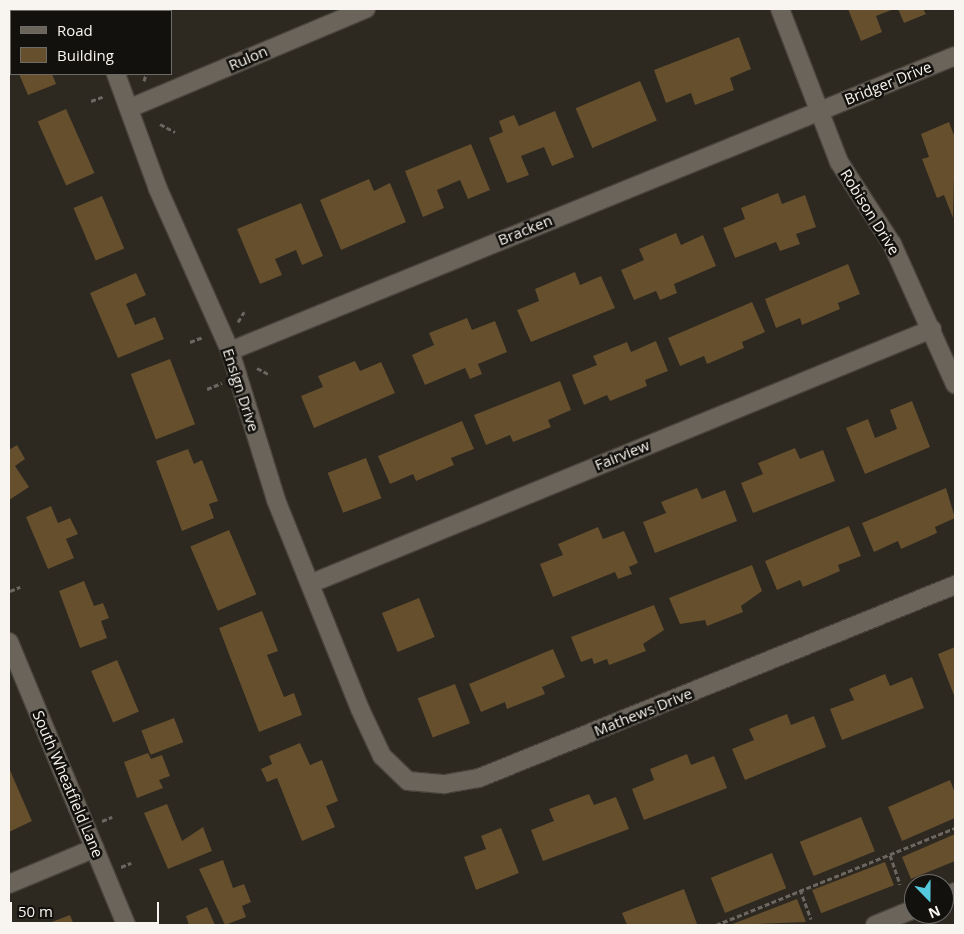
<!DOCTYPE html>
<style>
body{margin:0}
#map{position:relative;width:964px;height:934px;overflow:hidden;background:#2d2820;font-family:"Open Sans",sans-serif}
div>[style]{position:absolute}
.building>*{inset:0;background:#654f2d;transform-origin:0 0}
.path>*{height:3px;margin-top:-1.5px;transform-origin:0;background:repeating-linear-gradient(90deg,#6b665f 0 5px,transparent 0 7.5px)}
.roads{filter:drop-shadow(1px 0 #47433c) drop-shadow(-1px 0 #47433c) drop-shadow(0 1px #47433c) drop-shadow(0 -1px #47433c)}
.street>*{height:18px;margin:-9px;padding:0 9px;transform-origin:9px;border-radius:9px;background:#6a645b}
span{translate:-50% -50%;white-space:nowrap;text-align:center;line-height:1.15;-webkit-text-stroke:5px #13110e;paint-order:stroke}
.street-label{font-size:15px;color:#f8f4ef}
.frame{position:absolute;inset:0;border:10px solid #f8f4ef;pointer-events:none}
.legend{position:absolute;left:10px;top:10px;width:162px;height:65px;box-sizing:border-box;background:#13110e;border:1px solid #6f6c68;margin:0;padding:6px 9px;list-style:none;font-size:15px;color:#f8f4ef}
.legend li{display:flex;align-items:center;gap:10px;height:25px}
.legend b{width:25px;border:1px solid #6f6c68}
.north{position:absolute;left:904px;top:874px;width:50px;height:50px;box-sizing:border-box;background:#13110e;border:1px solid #6f6c68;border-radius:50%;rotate:158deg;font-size:14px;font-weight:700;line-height:20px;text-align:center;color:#f8f4ef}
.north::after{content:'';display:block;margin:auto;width:18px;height:22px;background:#55cadf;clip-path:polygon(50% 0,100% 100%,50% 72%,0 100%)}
.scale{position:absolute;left:10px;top:902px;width:149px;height:22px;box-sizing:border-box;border:2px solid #f8f4ef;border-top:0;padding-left:6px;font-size:15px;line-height:18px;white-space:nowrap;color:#f8f4ef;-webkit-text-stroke:4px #13110e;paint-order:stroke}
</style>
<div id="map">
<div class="building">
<i style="clip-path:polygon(848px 9px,894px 9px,876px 16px,882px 32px,861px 41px)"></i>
<i style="clip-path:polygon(898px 9px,923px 9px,926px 14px,904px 23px)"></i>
<i style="clip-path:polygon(739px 37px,751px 69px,730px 78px,734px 90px,695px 105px,691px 93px,666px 103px,654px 70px)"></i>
<i style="clip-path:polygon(19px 74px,52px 74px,56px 84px,28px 95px)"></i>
<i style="left:640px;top:81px;width:43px;height:70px;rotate:67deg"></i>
<i style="left:66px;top:109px;width:70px;height:31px;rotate:66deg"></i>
<i style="clip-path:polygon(555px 111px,574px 157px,552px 166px,544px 147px,521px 156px,529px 175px,507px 183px,489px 138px,503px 132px,499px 121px,514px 115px,519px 126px)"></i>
<i style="clip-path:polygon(949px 122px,955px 138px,953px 218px,944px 195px,937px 198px,922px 159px,929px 157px,921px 134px)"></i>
<i style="clip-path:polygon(471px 144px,490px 190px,468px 199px,460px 180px,437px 190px,444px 208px,423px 217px,405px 171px)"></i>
<i style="clip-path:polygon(369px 179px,374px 191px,390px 183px,406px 222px,341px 250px,320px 200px)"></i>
<i style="clip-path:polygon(778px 193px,782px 204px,805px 195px,816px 227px,796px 234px,800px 244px,780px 251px,776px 242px,735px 258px,723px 228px,745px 219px,741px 208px)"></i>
<i style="left:102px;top:196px;width:57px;height:31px;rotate:67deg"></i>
<i style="clip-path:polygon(301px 203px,323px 256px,302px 265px,296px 250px,275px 259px,282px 275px,260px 284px,237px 229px)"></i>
<i style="clip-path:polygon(676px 233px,681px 245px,703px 235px,716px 266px,674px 284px,677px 293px,660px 300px,656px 291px,634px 300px,621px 270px,644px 260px,639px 249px)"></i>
<i style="clip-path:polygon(848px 264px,860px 294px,838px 303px,840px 309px,802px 325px,800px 318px,776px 328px,765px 299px)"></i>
<i style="clip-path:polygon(575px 272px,580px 285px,601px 276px,615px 308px,531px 342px,517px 310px,539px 301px,535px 289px)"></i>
<i style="clip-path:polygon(136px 273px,146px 295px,126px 304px,135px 325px,155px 317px,164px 339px,118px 358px,90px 293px)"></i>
<i style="clip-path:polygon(752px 302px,765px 332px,742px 342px,744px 348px,707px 364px,704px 356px,680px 366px,668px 338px)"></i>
<i style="clip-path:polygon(467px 318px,472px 330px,495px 321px,507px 352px,478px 364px,482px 374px,470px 379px,465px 368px,425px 385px,412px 355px,434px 345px,429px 333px)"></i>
<i style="clip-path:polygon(656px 341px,668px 371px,645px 380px,647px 386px,610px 401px,607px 395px,584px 405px,572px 375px,597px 365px,593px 356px,627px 342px,631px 352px)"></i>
<i style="left:170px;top:359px;width:70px;height:42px;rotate:69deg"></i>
<i style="clip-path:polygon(355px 361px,360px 371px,381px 362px,395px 393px,314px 428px,301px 396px,323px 387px,318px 376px)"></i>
<i style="clip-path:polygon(560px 381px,571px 410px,548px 420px,551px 427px,513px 442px,510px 435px,486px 445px,474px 415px)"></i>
<i style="clip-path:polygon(912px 401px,930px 447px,865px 474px,846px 428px,868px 419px,875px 438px,897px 429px,890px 410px)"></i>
<i style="clip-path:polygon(462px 421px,474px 449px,451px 458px,454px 465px,416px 481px,413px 474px,390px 484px,378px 456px)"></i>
<i style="clip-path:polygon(17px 445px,25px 459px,15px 466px,29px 487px,9px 500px,9px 450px)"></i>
<i style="clip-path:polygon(795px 448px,800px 459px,823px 450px,835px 481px,753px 513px,741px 483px,763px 474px,758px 463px)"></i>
<i style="clip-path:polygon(188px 449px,194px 464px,202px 460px,218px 501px,209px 504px,214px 518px,182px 531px,156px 461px)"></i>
<i style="left:366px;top:458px;width:43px;height:41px;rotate:69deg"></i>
<i style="clip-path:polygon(697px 488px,702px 499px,725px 490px,737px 521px,655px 553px,643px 522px,666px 513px,661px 502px)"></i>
<i style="clip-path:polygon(946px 488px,955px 518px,935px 527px,937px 533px,901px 549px,898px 541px,874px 552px,862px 523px)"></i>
<i style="clip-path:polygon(51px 506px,58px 523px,70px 518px,78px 534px,66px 539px,74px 558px,48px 569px,26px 517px)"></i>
<i style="clip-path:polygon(849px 526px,861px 556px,838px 565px,840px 571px,803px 587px,800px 580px,777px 590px,765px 561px)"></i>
<i style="clip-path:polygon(598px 527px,603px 539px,624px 531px,638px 563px,629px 567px,632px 574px,618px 579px,615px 572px,553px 597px,540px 564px,563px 555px,558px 544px)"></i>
<i style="left:229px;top:530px;width:70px;height:42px;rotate:67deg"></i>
<i style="clip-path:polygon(752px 565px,762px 591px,741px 606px,743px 612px,707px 626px,705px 620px,680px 624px,669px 598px)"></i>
<i style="clip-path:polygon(84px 581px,94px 606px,103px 603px,109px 618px,101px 621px,107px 638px,80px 648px,59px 591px)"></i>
<i style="left:419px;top:598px;width:42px;height:40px;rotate:68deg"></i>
<i style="clip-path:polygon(654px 605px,664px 630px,643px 644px,646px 651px,609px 665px,607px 659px,594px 664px,592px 658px,581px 662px,571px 637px)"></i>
<i style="clip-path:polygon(262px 611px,278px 651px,267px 655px,284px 697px,294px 693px,302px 715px,259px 732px,219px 628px)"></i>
<i style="clip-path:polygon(955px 647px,955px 698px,938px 654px)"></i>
<i style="clip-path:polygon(553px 649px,565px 677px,542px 687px,545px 694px,507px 709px,505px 702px,481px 712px,469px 684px)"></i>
<i style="left:117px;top:660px;width:56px;height:28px;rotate:67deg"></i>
<i style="clip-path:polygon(885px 674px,890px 686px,912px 677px,924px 708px,842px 740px,830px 709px,854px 700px,849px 689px)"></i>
<i style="left:455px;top:684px;width:42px;height:40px;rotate:69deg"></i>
<i style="clip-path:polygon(787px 714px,791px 725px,814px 716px,826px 747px,745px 780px,732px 749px,754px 740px,749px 729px)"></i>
<i style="left:174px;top:718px;width:26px;height:35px;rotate:69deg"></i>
<i style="clip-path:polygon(300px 743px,310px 765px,322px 760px,338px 801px,326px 806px,335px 827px,302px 841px,277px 778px,267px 782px,261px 769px,272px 764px,269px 756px)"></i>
<i style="clip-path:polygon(148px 753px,151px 759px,162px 755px,170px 776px,159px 780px,163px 788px,137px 798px,124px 762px)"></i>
<i style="clip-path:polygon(687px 754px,691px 765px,714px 756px,727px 788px,644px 820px,632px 789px,654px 780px,650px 769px)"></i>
<i style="clip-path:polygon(9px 768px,32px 821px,9px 832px)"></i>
<i style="clip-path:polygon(950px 780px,955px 793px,955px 818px,902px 841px,888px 807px)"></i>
<i style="clip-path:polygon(589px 794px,594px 805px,616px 797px,629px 829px,543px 861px,531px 830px,554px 821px,549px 809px)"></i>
<i style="clip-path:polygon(167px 804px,182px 841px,203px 827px,212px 851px,168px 869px,144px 813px)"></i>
<i style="left:861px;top:817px;width:37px;height:66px;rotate:68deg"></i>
<i style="clip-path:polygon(501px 828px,519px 873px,476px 890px,464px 857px,486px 849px,481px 836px)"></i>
<i style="clip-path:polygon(955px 834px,955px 861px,911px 879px,902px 857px)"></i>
<i style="left:772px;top:853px;width:38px;height:66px;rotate:68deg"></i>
<i style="clip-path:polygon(223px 860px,233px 888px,244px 884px,251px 902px,242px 906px,246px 917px,225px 925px,199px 869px)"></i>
<i style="left:885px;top:862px;width:25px;height:78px;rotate:69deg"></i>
<i style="clip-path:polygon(684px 889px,697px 924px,627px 925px,622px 913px)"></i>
<i style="clip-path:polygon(797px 899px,806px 922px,730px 925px)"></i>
<i style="clip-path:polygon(207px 907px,215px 925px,189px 925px,186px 916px)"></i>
<i style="clip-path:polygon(70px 915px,74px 925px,44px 925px)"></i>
</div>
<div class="path">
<i style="left:144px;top:81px;width:7px;rotate:-74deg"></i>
<i style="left:91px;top:101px;width:15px;rotate:-20deg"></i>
<i style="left:160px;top:124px;width:17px;rotate:28deg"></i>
<i style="left:238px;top:322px;width:12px;rotate:-59deg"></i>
<i style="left:190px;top:342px;width:14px;rotate:-21deg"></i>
<i style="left:257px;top:368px;width:15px;rotate:28deg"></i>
<i style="left:207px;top:389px;width:16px;rotate:-22deg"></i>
<i style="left:10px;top:591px;width:11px;rotate:-22deg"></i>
<i style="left:102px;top:821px;width:11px;rotate:-22deg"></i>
<i style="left:890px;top:855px;width:31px;rotate:71deg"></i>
<i style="left:121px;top:867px;width:11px;rotate:-22deg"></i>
<i style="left:800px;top:889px;width:32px;rotate:70deg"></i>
<i style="left:716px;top:925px;width:258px;rotate:-22.1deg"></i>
</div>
<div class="roads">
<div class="street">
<i style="left:90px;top:9px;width:2px;rotate:63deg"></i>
<i style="left:780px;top:9px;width:164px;rotate:68.9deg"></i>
<i style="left:839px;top:162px;width:98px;rotate:57.1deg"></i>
<i style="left:892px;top:244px;width:154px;rotate:65.8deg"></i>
<i style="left:116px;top:74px;width:122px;rotate:69.9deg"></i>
<i style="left:158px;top:189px;width:177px;rotate:66deg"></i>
<i style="left:230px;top:351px;width:156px;rotate:72.8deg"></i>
<i style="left:276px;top:500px;width:225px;rotate:68.1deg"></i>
<i style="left:360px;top:709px;width:52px;rotate:64.9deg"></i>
<i style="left:382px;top:756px;width:36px;rotate:44deg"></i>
<i style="left:408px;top:781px;width:37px;rotate:5deg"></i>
<i style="left:445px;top:784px;width:35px;rotate:-10deg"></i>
<i style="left:479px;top:778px;width:514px;rotate:-22.07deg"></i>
<i style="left:130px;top:108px;width:256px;rotate:-22.8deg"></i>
<i style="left:230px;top:351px;width:783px;rotate:-22.14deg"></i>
<i style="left:312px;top:583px;width:670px;rotate:-22.28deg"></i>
<i style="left:9px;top:642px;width:306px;rotate:67.5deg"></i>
<i style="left:9px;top:884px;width:93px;rotate:-22.7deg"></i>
<i style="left:944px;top:897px;width:12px;rotate:-24deg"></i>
<i style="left:875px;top:925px;width:42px;rotate:-22.3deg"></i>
</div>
</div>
<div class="street-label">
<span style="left:248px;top:58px;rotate:-23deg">Rulon</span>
<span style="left:888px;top:83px;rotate:-22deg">Bridger Drive</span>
<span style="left:870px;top:212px;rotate:58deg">Robison Drive</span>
<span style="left:525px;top:230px;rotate:-22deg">Bracken</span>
<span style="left:241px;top:390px;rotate:72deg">Ensign Drive</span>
<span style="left:622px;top:455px;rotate:-22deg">Fairview</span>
<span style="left:643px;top:712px;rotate:-22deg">Mathews Drive</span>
<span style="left:68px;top:784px;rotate:67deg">South Wheatfield Lane</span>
</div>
<div class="frame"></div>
<ul class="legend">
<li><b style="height:6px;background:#6a645b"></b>Road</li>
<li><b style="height:14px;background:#654f2d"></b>Building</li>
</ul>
<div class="north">N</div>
<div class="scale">50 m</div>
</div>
